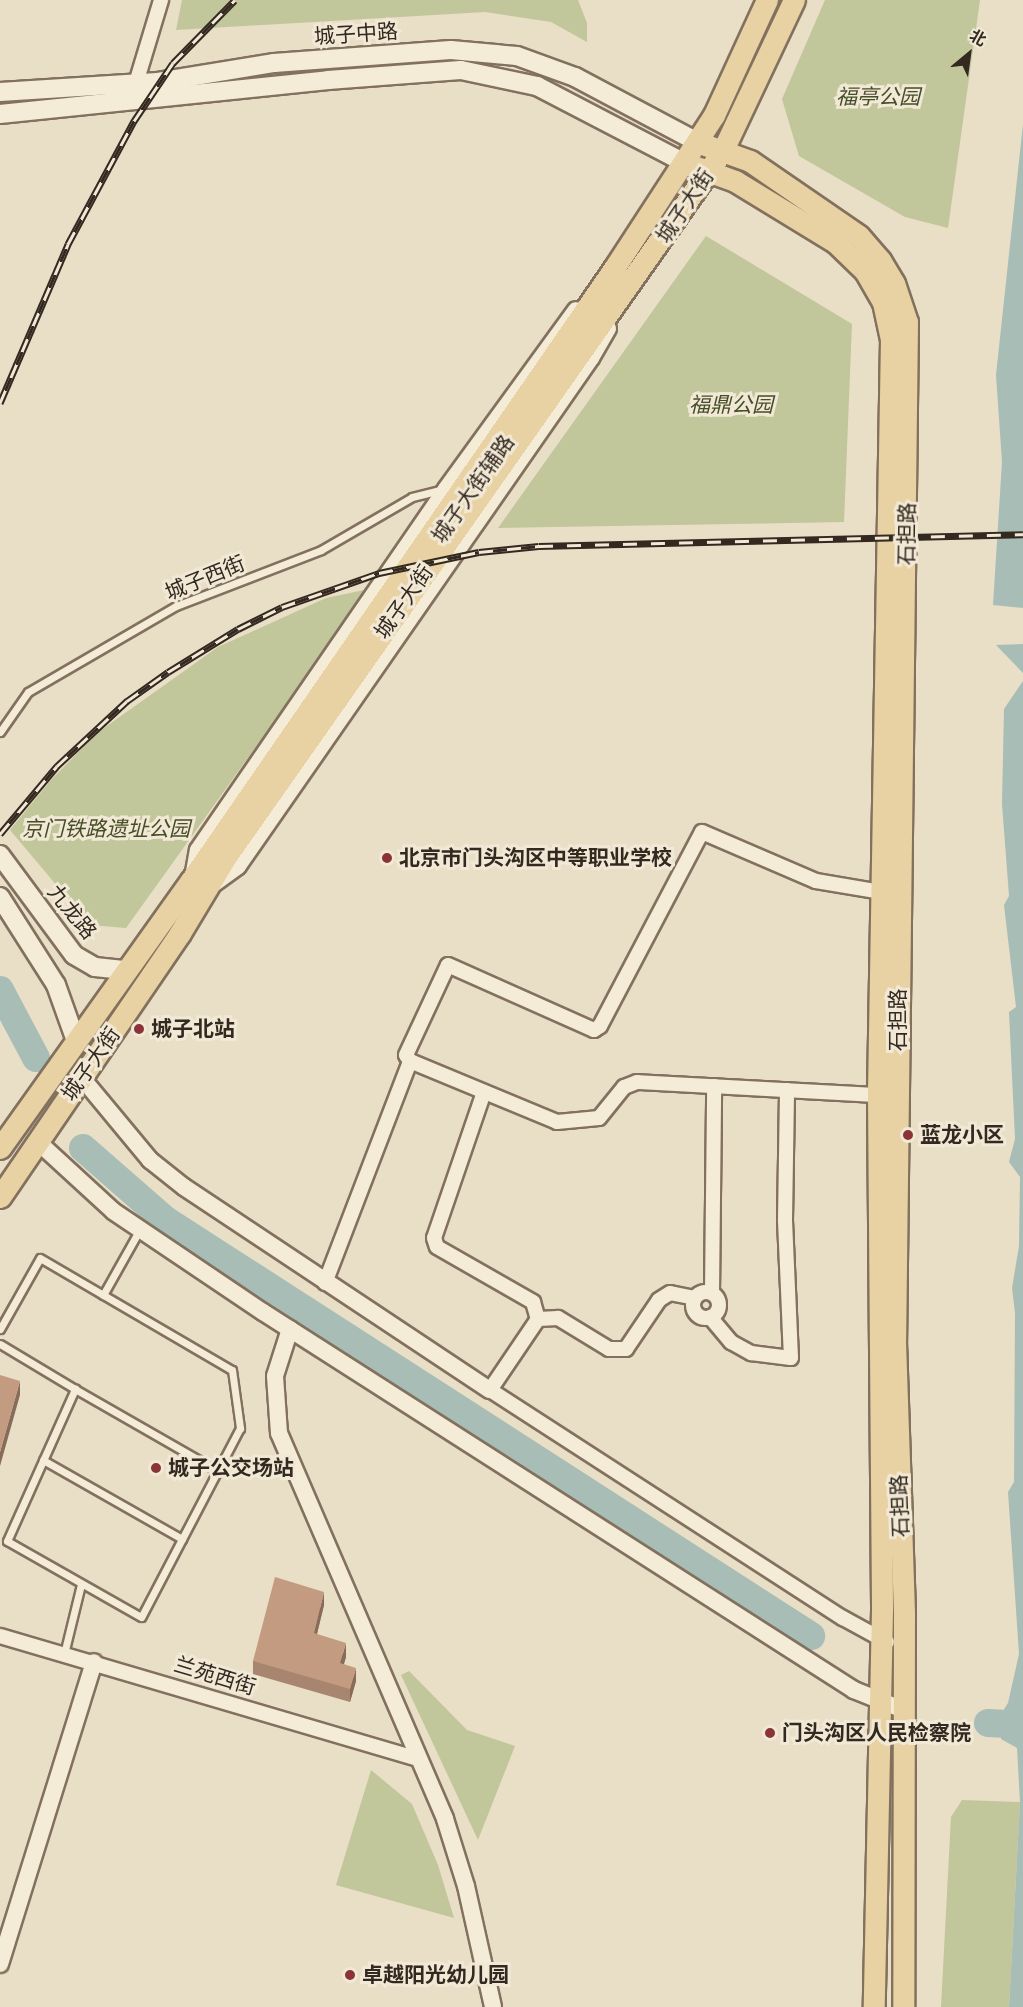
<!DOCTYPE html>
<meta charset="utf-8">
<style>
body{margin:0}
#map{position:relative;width:1023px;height:2007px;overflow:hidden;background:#e9dec6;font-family:"Zilla Slab","Noto Sans SC",serif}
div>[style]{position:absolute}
.green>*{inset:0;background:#c2c69b}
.water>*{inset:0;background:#a7bdb6}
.river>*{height:28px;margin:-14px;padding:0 14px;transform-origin:14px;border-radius:14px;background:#a7bdb6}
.roads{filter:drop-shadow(2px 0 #82715e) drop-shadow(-2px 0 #82715e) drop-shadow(0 2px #82715e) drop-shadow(0 -2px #82715e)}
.service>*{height:7px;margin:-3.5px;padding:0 3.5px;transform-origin:3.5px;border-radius:3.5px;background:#f5ecd8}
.minor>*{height:14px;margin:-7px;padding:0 7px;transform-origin:7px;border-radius:7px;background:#f5ecd8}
.minor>.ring{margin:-7px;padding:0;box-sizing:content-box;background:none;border:14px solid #f5ecd8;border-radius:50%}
.tertiary>*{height:16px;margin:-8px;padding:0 8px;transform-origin:8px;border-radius:8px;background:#f5ecd8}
.secondary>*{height:18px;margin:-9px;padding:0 9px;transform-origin:9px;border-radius:9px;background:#f5ecd8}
.primary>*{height:21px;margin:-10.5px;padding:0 10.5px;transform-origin:10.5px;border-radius:10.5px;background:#e8d1a2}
.rail>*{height:7px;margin-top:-3.5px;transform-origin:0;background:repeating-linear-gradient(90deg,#f1e9d5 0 14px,#342920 0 28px);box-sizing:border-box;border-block:2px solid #342920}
.wall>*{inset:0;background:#a8856e}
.shaded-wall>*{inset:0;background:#886c5a}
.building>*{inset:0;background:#c39b80}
.dots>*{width:16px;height:16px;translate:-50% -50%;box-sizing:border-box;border:3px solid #f1e9d5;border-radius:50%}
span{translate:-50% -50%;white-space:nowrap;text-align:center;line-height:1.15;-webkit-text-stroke:6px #f1e9d5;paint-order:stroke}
.street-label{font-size:21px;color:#342920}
.park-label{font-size:21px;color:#464e29;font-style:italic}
.poi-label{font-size:21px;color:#342920;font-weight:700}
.left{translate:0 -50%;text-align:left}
.north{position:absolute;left:939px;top:24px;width:60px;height:60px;-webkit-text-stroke:4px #f1e9d5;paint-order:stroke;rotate:29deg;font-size:16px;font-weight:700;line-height:24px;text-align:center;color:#342920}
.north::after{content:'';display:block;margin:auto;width:21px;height:27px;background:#342920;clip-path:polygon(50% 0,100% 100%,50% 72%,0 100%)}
</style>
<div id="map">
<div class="green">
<i style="clip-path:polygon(182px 0,578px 0,587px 23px,587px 42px,551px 22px,485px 12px,176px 30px)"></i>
<i style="clip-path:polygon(825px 0,980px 0,948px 228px,905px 217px,799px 156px,782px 99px)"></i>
<i style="clip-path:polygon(706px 236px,852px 324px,844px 522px,498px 528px)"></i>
<i style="clip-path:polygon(369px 589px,126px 928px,90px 925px,10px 830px,50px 781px,97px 733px,218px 647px,326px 598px)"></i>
<i style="clip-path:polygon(409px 1671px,467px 1730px,515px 1746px,478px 1840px,401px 1675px)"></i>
<i style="clip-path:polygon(371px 1770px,412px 1804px,438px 1865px,454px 1918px,336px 1885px)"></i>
<i style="clip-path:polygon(962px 1800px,1020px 1802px,1009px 2007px,941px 2007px,951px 1817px)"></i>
</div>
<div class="water">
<i style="clip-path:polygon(1023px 124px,1023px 608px,993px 605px,1002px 462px,996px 375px)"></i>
<i style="clip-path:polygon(1023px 644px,1023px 673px,996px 645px)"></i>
<i style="clip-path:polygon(1023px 681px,1023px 2007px,1009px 2007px,1020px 1802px,1017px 1748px,1001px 1739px,1001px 1714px,1008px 1703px,1019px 1654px,1008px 1492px,1014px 1482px,1015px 1313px,1012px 1288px,1019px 1246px,1020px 1177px,1009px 1162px,1015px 1139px,1009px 1012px,1016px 1007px,1004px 905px,1009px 896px,1002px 804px,1004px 709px)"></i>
</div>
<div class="river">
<i style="left:0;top:990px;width:77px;rotate:62.1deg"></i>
<i style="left:83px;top:1148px;width:108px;rotate:41.2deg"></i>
<i style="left:164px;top:1219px;width:770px;rotate:32.8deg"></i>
<i style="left:988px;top:1723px;width:35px;rotate:3deg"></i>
</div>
<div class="roads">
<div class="service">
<i style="left:0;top:732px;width:49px;rotate:-55deg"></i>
<i style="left:28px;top:692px;width:171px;rotate:-30.2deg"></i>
<i style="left:176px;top:606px;width:155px;rotate:-21.1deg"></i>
<i style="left:321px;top:550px;width:105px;rotate:-30.2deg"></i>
<i style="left:412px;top:497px;width:30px;rotate:-14deg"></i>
<i style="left:103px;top:1295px;width:76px;rotate:-60.7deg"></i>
<i style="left:0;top:1329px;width:81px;rotate:-60.6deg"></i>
<i style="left:40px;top:1258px;width:222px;rotate:30.3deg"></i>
<i style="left:232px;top:1370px;width:59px;rotate:82.1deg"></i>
<i style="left:240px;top:1428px;width:213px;rotate:117.6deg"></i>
<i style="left:141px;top:1617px;width:154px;rotate:-150.4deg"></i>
<i style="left:7px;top:1541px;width:167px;rotate:-65.9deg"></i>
<i style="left:75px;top:1389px;width:87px;rotate:-149deg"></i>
<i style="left:75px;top:1389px;width:165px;rotate:29.8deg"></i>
<i style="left:43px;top:1460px;width:160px;rotate:29.6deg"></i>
<i style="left:64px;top:1654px;width:72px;rotate:-76.3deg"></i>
</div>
<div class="minor">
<i style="left:136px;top:83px;width:87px;rotate:-73.2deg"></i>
<i style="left:410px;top:1061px;width:159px;rotate:22.5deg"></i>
<i style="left:557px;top:1122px;width:42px;rotate:-5.4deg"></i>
<i style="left:599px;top:1118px;width:40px;rotate:-51deg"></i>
<i style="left:624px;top:1087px;width:14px;rotate:-21deg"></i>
<i style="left:637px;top:1082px;width:241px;rotate:3.1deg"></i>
<i style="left:484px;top:1092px;width:154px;rotate:108.9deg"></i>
<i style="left:434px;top:1238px;width:9px;rotate:72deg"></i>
<i style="left:437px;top:1247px;width:111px;rotate:29.8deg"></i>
<i style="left:533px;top:1302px;width:18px;rotate:74deg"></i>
<i style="left:325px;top:1283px;width:238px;rotate:-69deg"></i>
<i style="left:410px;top:1061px;width:7px;rotate:-124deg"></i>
<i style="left:406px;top:1055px;width:99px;rotate:-65deg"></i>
<i style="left:448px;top:965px;width:160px;rotate:24deg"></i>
<i style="left:594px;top:1030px;width:7px;rotate:-34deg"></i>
<i style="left:600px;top:1026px;width:219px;rotate:-62.3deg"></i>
<i style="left:702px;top:832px;width:124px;rotate:23.3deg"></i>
<i style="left:816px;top:881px;width:73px;rotate:9.5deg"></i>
<i class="ring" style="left:693px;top:1292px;width:12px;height:12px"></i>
<i style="left:712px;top:1293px;width:207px;rotate:-89.4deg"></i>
<i style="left:695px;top:1298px;width:25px;rotate:-169deg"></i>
<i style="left:670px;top:1293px;width:13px;rotate:148deg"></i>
<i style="left:659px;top:1300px;width:59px;rotate:124deg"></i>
<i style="left:626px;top:1349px;width:17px;rotate:180deg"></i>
<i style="left:609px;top:1349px;width:60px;rotate:-148.7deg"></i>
<i style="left:558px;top:1318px;width:20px;rotate:177deg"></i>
<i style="left:538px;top:1319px;width:86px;rotate:124.1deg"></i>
<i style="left:490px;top:1390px;width:420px;rotate:32.9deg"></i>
<i style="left:843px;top:1618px;width:50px;rotate:28.6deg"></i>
<i style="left:710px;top:1317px;width:33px;rotate:50deg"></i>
<i style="left:731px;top:1342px;width:23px;rotate:29deg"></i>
<i style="left:751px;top:1353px;width:40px;rotate:7.1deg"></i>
<i style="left:791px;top:1358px;width:138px;rotate:-92.5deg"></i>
<i style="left:785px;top:1220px;width:130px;rotate:-89.1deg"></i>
<i style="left:0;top:1636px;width:435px;rotate:16.4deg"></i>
</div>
<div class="tertiary">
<i style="left:194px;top:872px;width:22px;rotate:-80deg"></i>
<i style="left:198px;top:850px;width:438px;rotate:-55.5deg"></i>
<i style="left:446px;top:489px;width:221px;rotate:-54deg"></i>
<i style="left:212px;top:885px;width:32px;rotate:-36deg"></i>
<i style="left:238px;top:866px;width:619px;rotate:-55.21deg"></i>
<i style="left:591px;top:358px;width:34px;rotate:-60deg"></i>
<i style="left:82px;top:1078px;width:107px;rotate:50.3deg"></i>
<i style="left:150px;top:1160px;width:43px;rotate:38.5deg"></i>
<i style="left:184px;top:1187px;width:367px;rotate:33.6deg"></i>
<i style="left:37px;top:1141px;width:103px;rotate:42.6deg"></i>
<i style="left:113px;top:1211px;width:181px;rotate:34deg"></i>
<i style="left:263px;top:1312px;width:702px;rotate:32.6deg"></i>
<i style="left:854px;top:1690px;width:51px;rotate:22deg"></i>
<i style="left:290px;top:1329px;width:49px;rotate:107.7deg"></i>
<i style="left:275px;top:1376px;width:57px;rotate:86deg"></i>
<i style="left:279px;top:1433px;width:420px;rotate:66.7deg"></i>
<i style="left:445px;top:1819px;width:70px;rotate:72.6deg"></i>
<i style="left:466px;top:1886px;width:124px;rotate:77.4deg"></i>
<i style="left:0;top:1964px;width:316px;rotate:-72.7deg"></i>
</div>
<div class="secondary">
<i style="left:0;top:92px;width:158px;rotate:-3.6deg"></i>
<i style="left:158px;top:82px;width:118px;rotate:-9.3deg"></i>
<i style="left:274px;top:63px;width:177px;rotate:-4.2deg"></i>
<i style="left:451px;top:50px;width:66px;rotate:5.2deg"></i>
<i style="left:517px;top:56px;width:62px;rotate:19.9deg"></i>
<i style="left:575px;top:77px;width:138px;rotate:28deg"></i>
<i style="left:0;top:114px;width:330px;rotate:-5.9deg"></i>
<i style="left:328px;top:80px;width:133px;rotate:-4.3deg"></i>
<i style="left:461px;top:70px;width:78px;rotate:11.9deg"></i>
<i style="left:537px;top:86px;width:167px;rotate:27.5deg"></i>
<i style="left:0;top:855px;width:124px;rotate:53.5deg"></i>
<i style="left:74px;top:955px;width:24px;rotate:30deg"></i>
<i style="left:95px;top:967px;width:31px;rotate:6deg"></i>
<i style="left:0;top:897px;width:104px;rotate:57.5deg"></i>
<i style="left:56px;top:985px;width:56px;rotate:70.3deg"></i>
</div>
<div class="primary">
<i style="left:697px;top:142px;width:56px;rotate:19.7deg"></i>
<i style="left:750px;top:161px;width:132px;rotate:34.5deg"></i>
<i style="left:859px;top:236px;width:32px;rotate:49deg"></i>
<i style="left:880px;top:260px;width:27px;rotate:59deg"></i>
<i style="left:894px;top:283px;width:41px;rotate:71.6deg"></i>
<i style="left:907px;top:322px;width:1019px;rotate:90.67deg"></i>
<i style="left:895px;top:1341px;width:272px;rotate:88.1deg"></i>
<i style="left:904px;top:1613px;width:394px;rotate:90.1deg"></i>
<i style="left:685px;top:163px;width:53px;rotate:19.8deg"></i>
<i style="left:735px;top:181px;width:117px;rotate:31.4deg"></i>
<i style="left:835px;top:242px;width:42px;rotate:44deg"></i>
<i style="left:865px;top:271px;width:36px;rotate:60deg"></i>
<i style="left:883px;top:302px;width:38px;rotate:78deg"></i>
<i style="left:891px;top:339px;width:756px;rotate:90.99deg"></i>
<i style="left:878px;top:1095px;width:515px;rotate:89.55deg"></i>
<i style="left:882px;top:1610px;width:397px;rotate:91.2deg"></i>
<i style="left:0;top:1148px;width:330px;rotate:-54.5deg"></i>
<i style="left:192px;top:879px;width:744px;rotate:-55.35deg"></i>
<i style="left:615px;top:267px;width:181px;rotate:-56.9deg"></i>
<i style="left:714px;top:115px;width:127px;rotate:-65.3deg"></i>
<i style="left:0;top:1197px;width:320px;rotate:-55.7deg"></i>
<i style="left:180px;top:933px;width:87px;rotate:-59deg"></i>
<i style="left:225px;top:858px;width:866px;rotate:-54.88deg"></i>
<i style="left:723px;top:150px;width:166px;rotate:-64.7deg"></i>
</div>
</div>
<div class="rail">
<i style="left:0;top:403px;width:173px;rotate:-66.8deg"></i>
<i style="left:68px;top:244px;width:140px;rotate:-61.8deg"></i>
<i style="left:134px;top:121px;width:70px;rotate:-56.1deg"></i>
<i style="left:173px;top:63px;width:88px;rotate:-45.5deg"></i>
<i style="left:0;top:834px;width:89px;rotate:-50deg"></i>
<i style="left:57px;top:766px;width:96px;rotate:-42.9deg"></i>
<i style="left:127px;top:701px;width:50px;rotate:-35.3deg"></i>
<i style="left:168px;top:672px;width:82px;rotate:-31.6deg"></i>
<i style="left:238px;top:629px;width:49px;rotate:-26.6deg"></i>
<i style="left:282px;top:607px;width:103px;rotate:-19.3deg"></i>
<i style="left:379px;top:573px;width:102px;rotate:-11.9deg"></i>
<i style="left:479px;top:552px;width:60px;rotate:-5.7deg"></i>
<i style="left:539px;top:546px;width:484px;rotate:-1.4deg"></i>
</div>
<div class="wall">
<i style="clip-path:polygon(324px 1605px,317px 1634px,346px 1657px,344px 1664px,356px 1681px,350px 1702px,253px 1674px,253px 1661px)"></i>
</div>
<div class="shaded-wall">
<i style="clip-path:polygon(20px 1381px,20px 1395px,0 1466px,0 1452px)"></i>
<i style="clip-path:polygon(324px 1592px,324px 1605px,314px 1646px,314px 1633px)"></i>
<i style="clip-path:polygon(346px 1643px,346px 1657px,340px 1676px,340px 1663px)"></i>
<i style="clip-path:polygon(356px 1668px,356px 1681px,350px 1702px,350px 1689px)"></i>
</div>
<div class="building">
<i style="clip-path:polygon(0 1375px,20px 1381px,0 1452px)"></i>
<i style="clip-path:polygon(275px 1577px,324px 1592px,314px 1633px,346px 1643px,340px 1663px,356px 1668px,350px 1689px,253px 1661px)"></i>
</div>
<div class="dots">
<i style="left:387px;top:858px;background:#8b3436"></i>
<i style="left:139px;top:1029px;background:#8b3436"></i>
<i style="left:908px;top:1135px;background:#8b3436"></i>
<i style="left:156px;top:1468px;background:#8b3436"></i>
<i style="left:770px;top:1733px;background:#8b3436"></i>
<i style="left:350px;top:1975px;background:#8b3436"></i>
</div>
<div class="street-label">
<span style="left:356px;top:34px;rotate:-4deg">城子中路</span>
<span style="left:685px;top:206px;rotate:-56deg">城子大街</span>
<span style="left:473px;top:489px;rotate:-55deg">城子大街辅路</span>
<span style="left:907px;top:534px;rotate:-89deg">石担路</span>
<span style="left:205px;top:578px;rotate:-22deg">城子西街</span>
<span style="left:404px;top:602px;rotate:-55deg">城子大街</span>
<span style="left:72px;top:912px;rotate:51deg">九龙路</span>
<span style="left:898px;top:1020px;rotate:-90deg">石担路</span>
<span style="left:91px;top:1064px;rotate:-55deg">城子大街</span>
<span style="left:900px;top:1506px;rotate:-92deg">石担路</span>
<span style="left:215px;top:1676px;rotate:17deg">兰苑西街</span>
</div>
<div class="park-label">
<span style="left:878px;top:97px">福亭公园</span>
<span style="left:731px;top:405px">福鼎公园</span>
<span style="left:106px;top:829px">京门铁路遗址公园</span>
</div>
<div class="poi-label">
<span class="left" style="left:399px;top:858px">北京市门头沟区中等职业学校</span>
<span class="left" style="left:151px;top:1029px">城子北站</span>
<span class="left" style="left:920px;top:1135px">蓝龙小区</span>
<span class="left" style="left:168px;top:1468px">城子公交场站</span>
<span class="left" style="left:782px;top:1733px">门头沟区人民检察院</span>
<span class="left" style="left:362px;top:1975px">卓越阳光幼儿园</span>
</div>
<div class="north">北</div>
</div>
